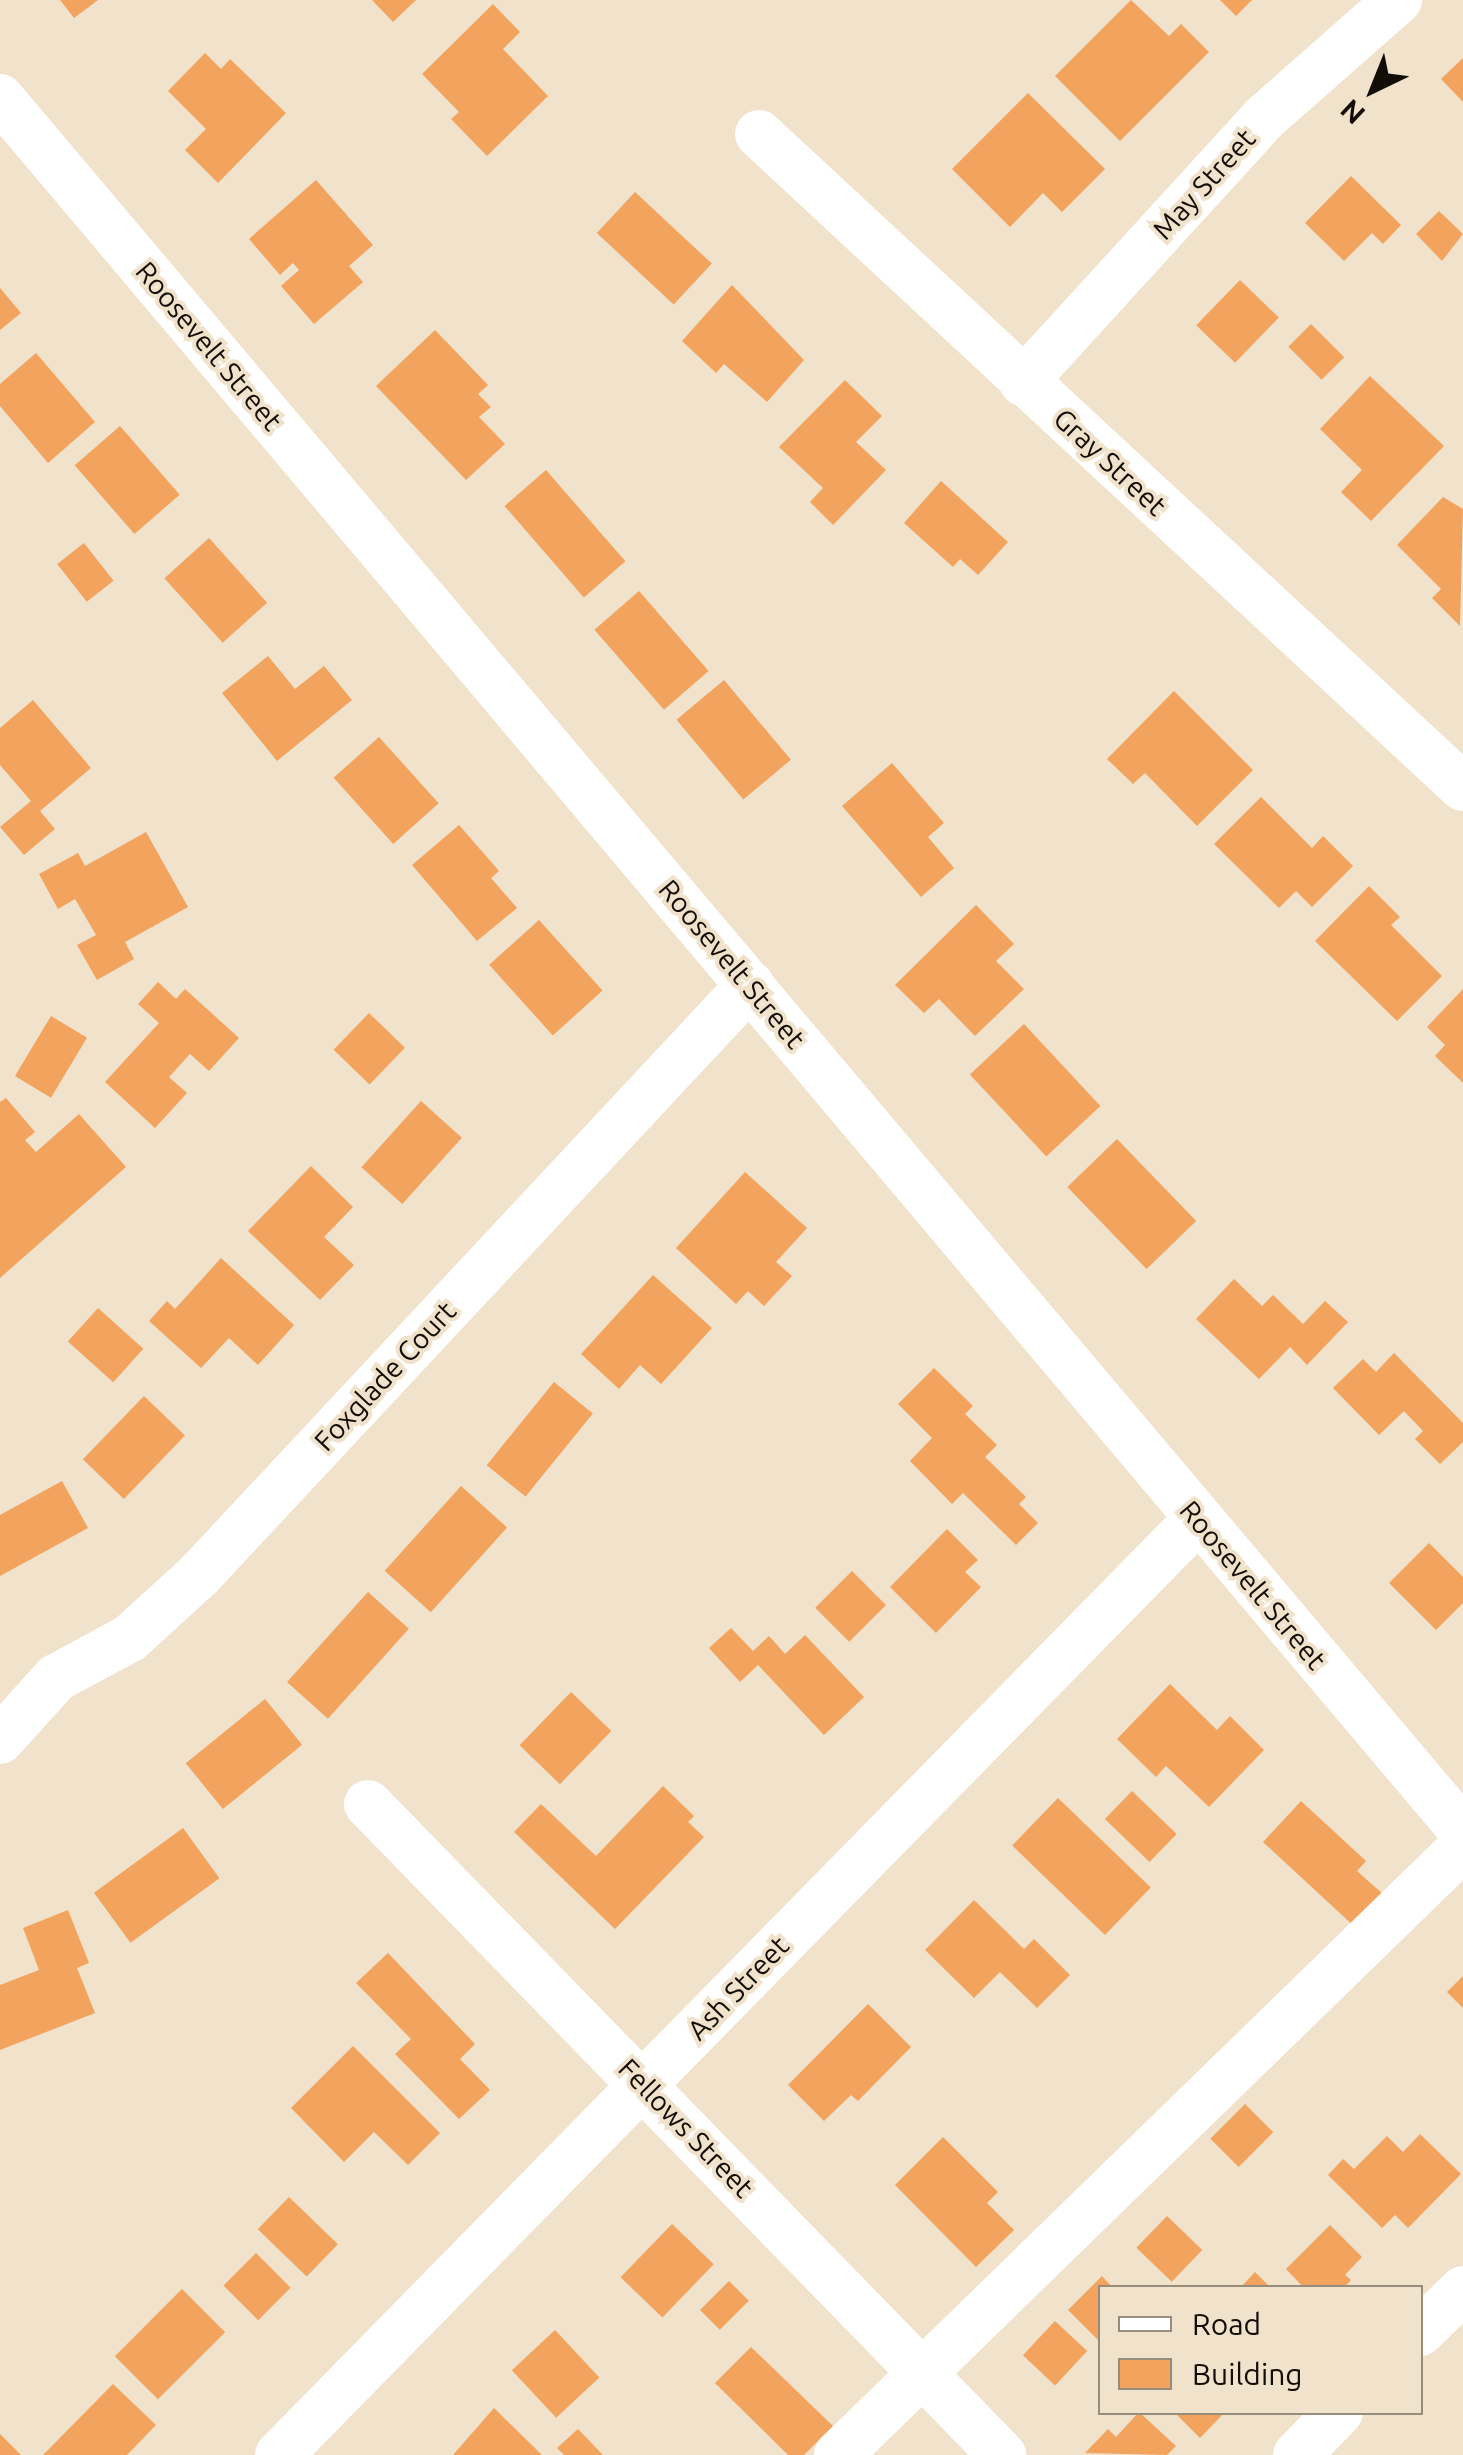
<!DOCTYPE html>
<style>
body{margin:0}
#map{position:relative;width:1463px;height:2455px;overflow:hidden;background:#f0e2cb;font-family:Ubuntu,sans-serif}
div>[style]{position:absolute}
.building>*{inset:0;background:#f2a35e;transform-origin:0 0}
.minor>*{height:48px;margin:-24px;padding:0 24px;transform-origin:24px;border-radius:24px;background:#fff}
span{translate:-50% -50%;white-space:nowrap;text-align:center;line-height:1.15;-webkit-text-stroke:8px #f0e2cb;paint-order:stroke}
.street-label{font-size:28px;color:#120d06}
.legend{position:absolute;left:1098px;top:2285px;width:325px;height:130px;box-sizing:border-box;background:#f0e2cb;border:2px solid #978d7c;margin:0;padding:12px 18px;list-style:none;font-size:30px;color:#120d06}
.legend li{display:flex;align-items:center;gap:20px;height:50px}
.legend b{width:50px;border:2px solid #978d7c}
.north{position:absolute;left:1323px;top:40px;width:100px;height:100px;-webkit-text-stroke:8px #f0e2cb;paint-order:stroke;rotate:223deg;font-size:28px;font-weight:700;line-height:40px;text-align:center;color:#120d06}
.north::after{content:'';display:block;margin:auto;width:35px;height:45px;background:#120d06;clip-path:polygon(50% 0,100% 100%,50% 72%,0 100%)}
</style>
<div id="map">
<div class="building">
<i style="clip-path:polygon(60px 0,98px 0,74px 18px)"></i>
<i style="clip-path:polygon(372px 0,416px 0,393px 22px)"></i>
<i style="clip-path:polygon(1131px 0,1169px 36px,1181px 24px,1209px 52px,1120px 141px,1055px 76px)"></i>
<i style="clip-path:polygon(1220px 0,1252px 0,1236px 16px)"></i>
<i style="clip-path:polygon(493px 4px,520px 32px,503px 49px,548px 96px,487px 156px,451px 119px,459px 112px,422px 74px)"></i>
<i style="clip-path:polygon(205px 53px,221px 69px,230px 59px,286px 113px,218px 183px,185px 150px,206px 129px,168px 91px)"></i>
<i style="clip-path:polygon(1463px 58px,1463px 102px,1441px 79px)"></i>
<i style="clip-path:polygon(1028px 93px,1105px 169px,1062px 212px,1043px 193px,1010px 227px,952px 169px)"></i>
<i style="clip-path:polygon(1351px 176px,1401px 225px,1383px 244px,1372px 233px,1344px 261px,1305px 223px)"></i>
<i style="clip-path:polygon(316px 180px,373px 245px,349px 266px,363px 282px,314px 324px,281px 286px,299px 270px,293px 263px,280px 275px,249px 239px)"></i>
<i style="left:635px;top:192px;width:105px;height:56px;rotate:43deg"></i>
<i style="clip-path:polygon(1439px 211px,1463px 234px,1442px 261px,1416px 234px)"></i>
<i style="left:1240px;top:280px;width:54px;height:63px;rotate:44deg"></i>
<i style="clip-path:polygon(732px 285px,804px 360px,767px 402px,724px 364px,716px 373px,682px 341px)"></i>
<i style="clip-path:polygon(0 288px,21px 313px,0 330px)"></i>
<i style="left:1311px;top:324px;width:47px;height:32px;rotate:45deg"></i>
<i style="clip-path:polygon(435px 330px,488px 385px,478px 394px,491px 407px,479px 417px,505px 444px,466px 480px,376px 386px)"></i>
<i style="clip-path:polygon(36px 353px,95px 422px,48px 463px,0 406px,0 384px)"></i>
<i style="clip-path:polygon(1370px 376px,1444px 446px,1371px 521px,1341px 492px,1362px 470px,1320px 429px)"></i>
<i style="clip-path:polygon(845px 380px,882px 416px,856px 442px,886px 470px,833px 525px,810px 502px,823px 488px,779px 447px)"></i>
<i style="left:120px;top:426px;width:91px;height:60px;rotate:49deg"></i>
<i style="left:546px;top:470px;width:121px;height:55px;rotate:49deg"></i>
<i style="clip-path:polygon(941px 481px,1008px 542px,978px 575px,960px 559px,953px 567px,904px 523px)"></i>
<i style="clip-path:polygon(1443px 497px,1463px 509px,1460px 626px,1432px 598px,1441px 589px,1397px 545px)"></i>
<i style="left:209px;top:538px;width:87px;height:60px;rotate:48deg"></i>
<i style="left:84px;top:543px;width:48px;height:34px;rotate:52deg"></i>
<i style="left:639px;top:591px;width:106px;height:59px;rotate:49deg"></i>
<i style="clip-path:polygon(268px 656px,295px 689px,324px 666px,352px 700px,277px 761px,222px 693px)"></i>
<i style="left:724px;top:680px;width:104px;height:62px;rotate:50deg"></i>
<i style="clip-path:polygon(1174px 691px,1253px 770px,1197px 826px,1145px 773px,1133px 784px,1107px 759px)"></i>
<i style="clip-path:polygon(33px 700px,91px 768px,40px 811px,55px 829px,24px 855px,0 827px,31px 801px,0 765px,0 728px)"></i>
<i style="left:379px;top:737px;width:89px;height:61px;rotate:48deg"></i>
<i style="clip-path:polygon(892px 763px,944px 823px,928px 837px,954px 868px,921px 897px,842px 806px)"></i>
<i style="clip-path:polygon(1261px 797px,1312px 848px,1323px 836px,1353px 866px,1312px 907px,1296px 891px,1279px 908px,1214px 844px)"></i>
<i style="clip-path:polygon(459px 825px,499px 871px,491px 878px,517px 908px,477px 941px,412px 865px)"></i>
<i style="clip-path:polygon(146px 832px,188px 907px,125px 942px,134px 959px,97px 980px,77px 945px,96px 935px,75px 899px,58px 909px,39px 874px,78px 853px,85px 866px)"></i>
<i style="clip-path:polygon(1369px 886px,1400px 917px,1391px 925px,1442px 976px,1397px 1021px,1315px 941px)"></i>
<i style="clip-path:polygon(976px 905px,1014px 944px,996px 961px,1024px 989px,975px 1036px,939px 999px,924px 1013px,895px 985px)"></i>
<i style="left:539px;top:920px;width:95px;height:67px;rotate:48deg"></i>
<i style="clip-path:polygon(158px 982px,176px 999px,185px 989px,239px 1038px,209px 1071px,190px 1054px,169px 1077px,187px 1093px,155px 1128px,105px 1082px,159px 1023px,138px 1004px)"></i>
<i style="clip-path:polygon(1463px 989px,1463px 1083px,1435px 1056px,1445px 1045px,1427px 1027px)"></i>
<i style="left:369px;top:1013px;width:50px;height:51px;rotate:44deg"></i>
<i style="left:51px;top:1016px;width:42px;height:70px;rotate:31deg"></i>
<i style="left:1024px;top:1024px;width:112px;height:74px;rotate:47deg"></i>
<i style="clip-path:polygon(6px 1098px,35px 1132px,25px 1140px,36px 1152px,79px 1114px,126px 1167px,0 1278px,0 1102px)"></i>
<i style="left:421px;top:1101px;width:55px;height:89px;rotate:42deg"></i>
<i style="left:1117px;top:1139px;width:114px;height:69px;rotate:46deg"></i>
<i style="clip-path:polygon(311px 1166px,353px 1207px,324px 1237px,354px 1265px,320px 1300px,248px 1231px)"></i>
<i style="clip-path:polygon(745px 1172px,807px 1228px,776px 1262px,792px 1276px,764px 1306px,748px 1291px,736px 1304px,676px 1248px)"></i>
<i style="clip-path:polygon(221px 1258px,294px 1325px,258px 1365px,229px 1338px,201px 1368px,149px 1321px,167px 1301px,175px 1309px)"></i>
<i style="clip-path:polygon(653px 1275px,712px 1328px,661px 1384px,640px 1365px,619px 1389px,581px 1354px)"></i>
<i style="clip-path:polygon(1234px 1279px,1262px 1306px,1273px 1295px,1303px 1324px,1325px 1301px,1348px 1322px,1307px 1365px,1290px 1347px,1259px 1379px,1196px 1319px)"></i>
<i style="left:98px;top:1308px;width:61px;height:45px;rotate:42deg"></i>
<i style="clip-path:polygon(1394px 1353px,1463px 1423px,1463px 1442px,1440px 1464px,1415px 1439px,1423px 1431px,1404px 1411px,1379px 1435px,1333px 1388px,1363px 1359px,1376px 1372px)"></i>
<i style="clip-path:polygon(934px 1368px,973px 1406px,965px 1414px,997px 1445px,985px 1457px,1026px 1497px,1019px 1504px,1038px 1523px,1016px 1545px,963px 1493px,952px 1504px,910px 1461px,932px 1438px,898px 1404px)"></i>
<i style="left:554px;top:1382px;width:50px;height:107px;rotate:39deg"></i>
<i style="left:144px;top:1396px;width:57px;height:88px;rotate:44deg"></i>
<i style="clip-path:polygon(62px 1481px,88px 1528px,0 1576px,0 1515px)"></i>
<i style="left:461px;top:1486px;width:62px;height:114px;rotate:42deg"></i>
<i style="clip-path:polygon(947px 1529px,978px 1560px,965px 1572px,981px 1587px,936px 1633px,890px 1587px)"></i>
<i style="clip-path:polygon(1429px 1543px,1463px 1577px,1463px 1603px,1436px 1630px,1389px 1583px)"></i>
<i style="left:852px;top:1571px;width:48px;height:52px;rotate:45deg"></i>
<i style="left:368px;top:1592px;width:55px;height:121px;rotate:42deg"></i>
<i style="clip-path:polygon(731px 1628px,753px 1651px,769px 1636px,785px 1654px,805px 1635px,864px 1697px,824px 1735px,758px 1665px,740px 1682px,709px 1648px)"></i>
<i style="clip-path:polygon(1170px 1684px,1217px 1730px,1230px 1716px,1264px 1750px,1209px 1807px,1166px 1766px,1156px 1777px,1117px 1739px)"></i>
<i style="left:571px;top:1692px;width:56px;height:74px;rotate:44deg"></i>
<i style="left:265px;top:1699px;width:59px;height:102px;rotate:51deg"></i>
<i style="clip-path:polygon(663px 1786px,694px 1816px,688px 1822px,704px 1837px,615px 1929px,514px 1832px,541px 1804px,596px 1856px)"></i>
<i style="left:1132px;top:1791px;width:62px;height:39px;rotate:44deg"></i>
<i style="left:1058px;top:1798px;width:129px;height:66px;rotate:44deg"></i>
<i style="clip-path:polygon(1301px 1801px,1366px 1861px,1357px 1871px,1385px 1896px,1356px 1928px,1263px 1842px)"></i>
<i style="left:183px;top:1828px;width:62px;height:110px;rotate:54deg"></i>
<i style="clip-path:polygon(974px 1900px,1024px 1949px,1034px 1939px,1070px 1975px,1037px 2008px,1000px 1972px,974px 1998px,925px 1950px)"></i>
<i style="clip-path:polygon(68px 1910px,89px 1963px,77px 1968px,95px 2013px,0 2050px,0 1985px,39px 1970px,23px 1928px)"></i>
<i style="clip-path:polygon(388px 1953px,475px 2044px,460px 2059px,490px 2090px,459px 2119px,395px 2054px,411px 2039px,356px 1983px)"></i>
<i style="clip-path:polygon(1463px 1976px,1463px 2008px,1447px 1992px)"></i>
<i style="clip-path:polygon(868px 2004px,911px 2047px,858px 2101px,851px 2095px,824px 2121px,788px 2085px)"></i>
<i style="clip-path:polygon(353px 2046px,440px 2133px,408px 2165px,374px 2132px,344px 2162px,291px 2108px)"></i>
<i style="left:1245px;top:2104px;width:40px;height:49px;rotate:45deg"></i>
<i style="clip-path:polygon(1420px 2134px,1461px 2174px,1408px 2228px,1395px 2215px,1382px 2228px,1328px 2175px,1343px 2159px,1354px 2169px,1387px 2136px,1403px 2152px)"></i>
<i style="clip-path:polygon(943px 2137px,998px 2192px,987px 2203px,1014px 2230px,976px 2267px,895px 2185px)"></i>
<i style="left:289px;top:2197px;width:68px;height:45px;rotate:44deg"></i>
<i style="left:1167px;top:2216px;width:49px;height:44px;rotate:44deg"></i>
<i style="left:672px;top:2224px;width:58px;height:74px;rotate:44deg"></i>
<i style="clip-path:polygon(1330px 2225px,1362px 2257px,1345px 2275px,1351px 2280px,1344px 2288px,1304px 2288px,1286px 2269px)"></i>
<i style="left:256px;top:2253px;width:49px;height:46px;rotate:45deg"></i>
<i style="clip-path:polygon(1255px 2272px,1271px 2288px,1240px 2288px)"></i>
<i style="clip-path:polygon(1102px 2276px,1113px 2288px,1100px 2288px,1100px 2342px,1068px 2310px)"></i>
<i style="left:729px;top:2281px;width:28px;height:41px;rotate:45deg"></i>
<i style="left:182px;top:2289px;width:61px;height:95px;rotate:45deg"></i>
<i style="left:1055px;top:2321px;width:44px;height:47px;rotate:43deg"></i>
<i style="left:555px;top:2330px;width:65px;height:59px;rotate:47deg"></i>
<i style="clip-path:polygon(751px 2347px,833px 2426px,804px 2455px,788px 2455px,715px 2383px)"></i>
<i style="clip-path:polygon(113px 2384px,156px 2425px,127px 2455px,43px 2455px)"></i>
<i style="clip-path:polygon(494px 2408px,542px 2455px,453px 2455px)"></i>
<i style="clip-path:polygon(1139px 2412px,1176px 2446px,1167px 2455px,1085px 2453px,1108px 2429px,1116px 2437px)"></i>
<i style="clip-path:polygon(1174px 2412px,1225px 2412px,1200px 2438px)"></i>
<i style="clip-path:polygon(578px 2429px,603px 2455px,564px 2455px,557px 2448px)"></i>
<i style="clip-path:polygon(0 2434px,21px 2455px,0 2455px)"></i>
</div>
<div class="minor">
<i style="left:0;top:98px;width:2268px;rotate:49.83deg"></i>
<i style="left:759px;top:134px;width:960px;rotate:42.85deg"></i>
<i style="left:1023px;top:382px;width:357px;rotate:-47.6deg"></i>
<i style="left:1264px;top:118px;width:179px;rotate:-41.4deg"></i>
<i style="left:0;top:1740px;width:84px;rotate:-47.9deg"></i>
<i style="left:56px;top:1678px;width:84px;rotate:-28.4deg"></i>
<i style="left:130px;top:1638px;width:95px;rotate:-42.4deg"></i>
<i style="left:200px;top:1574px;width:806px;rotate:-46.96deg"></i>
<i style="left:368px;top:1804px;width:909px;rotate:45.76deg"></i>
<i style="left:1420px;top:2332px;width:60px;rotate:-44.3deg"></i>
<i style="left:279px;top:2455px;width:1310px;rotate:-45.53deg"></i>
<i style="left:838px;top:2455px;width:872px;rotate:-44.21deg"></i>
<i style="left:1297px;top:2455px;width:60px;rotate:-45.7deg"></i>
</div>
<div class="street-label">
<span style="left:1204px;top:184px;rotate:-48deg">May Street</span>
<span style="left:209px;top:346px;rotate:50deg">Roosevelt Street</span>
<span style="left:1110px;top:462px;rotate:43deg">Gray Street</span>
<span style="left:732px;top:964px;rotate:50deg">Roosevelt Street</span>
<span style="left:385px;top:1376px;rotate:-47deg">Foxglade Court</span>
<span style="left:1253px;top:1585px;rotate:50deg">Roosevelt Street</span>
<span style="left:738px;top:1988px;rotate:-46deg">Ash Street</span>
<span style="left:686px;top:2128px;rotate:46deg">Fellows Street</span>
</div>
<ul class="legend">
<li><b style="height:12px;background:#fff"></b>Road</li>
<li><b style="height:28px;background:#f2a35e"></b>Building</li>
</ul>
<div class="north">N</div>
</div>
